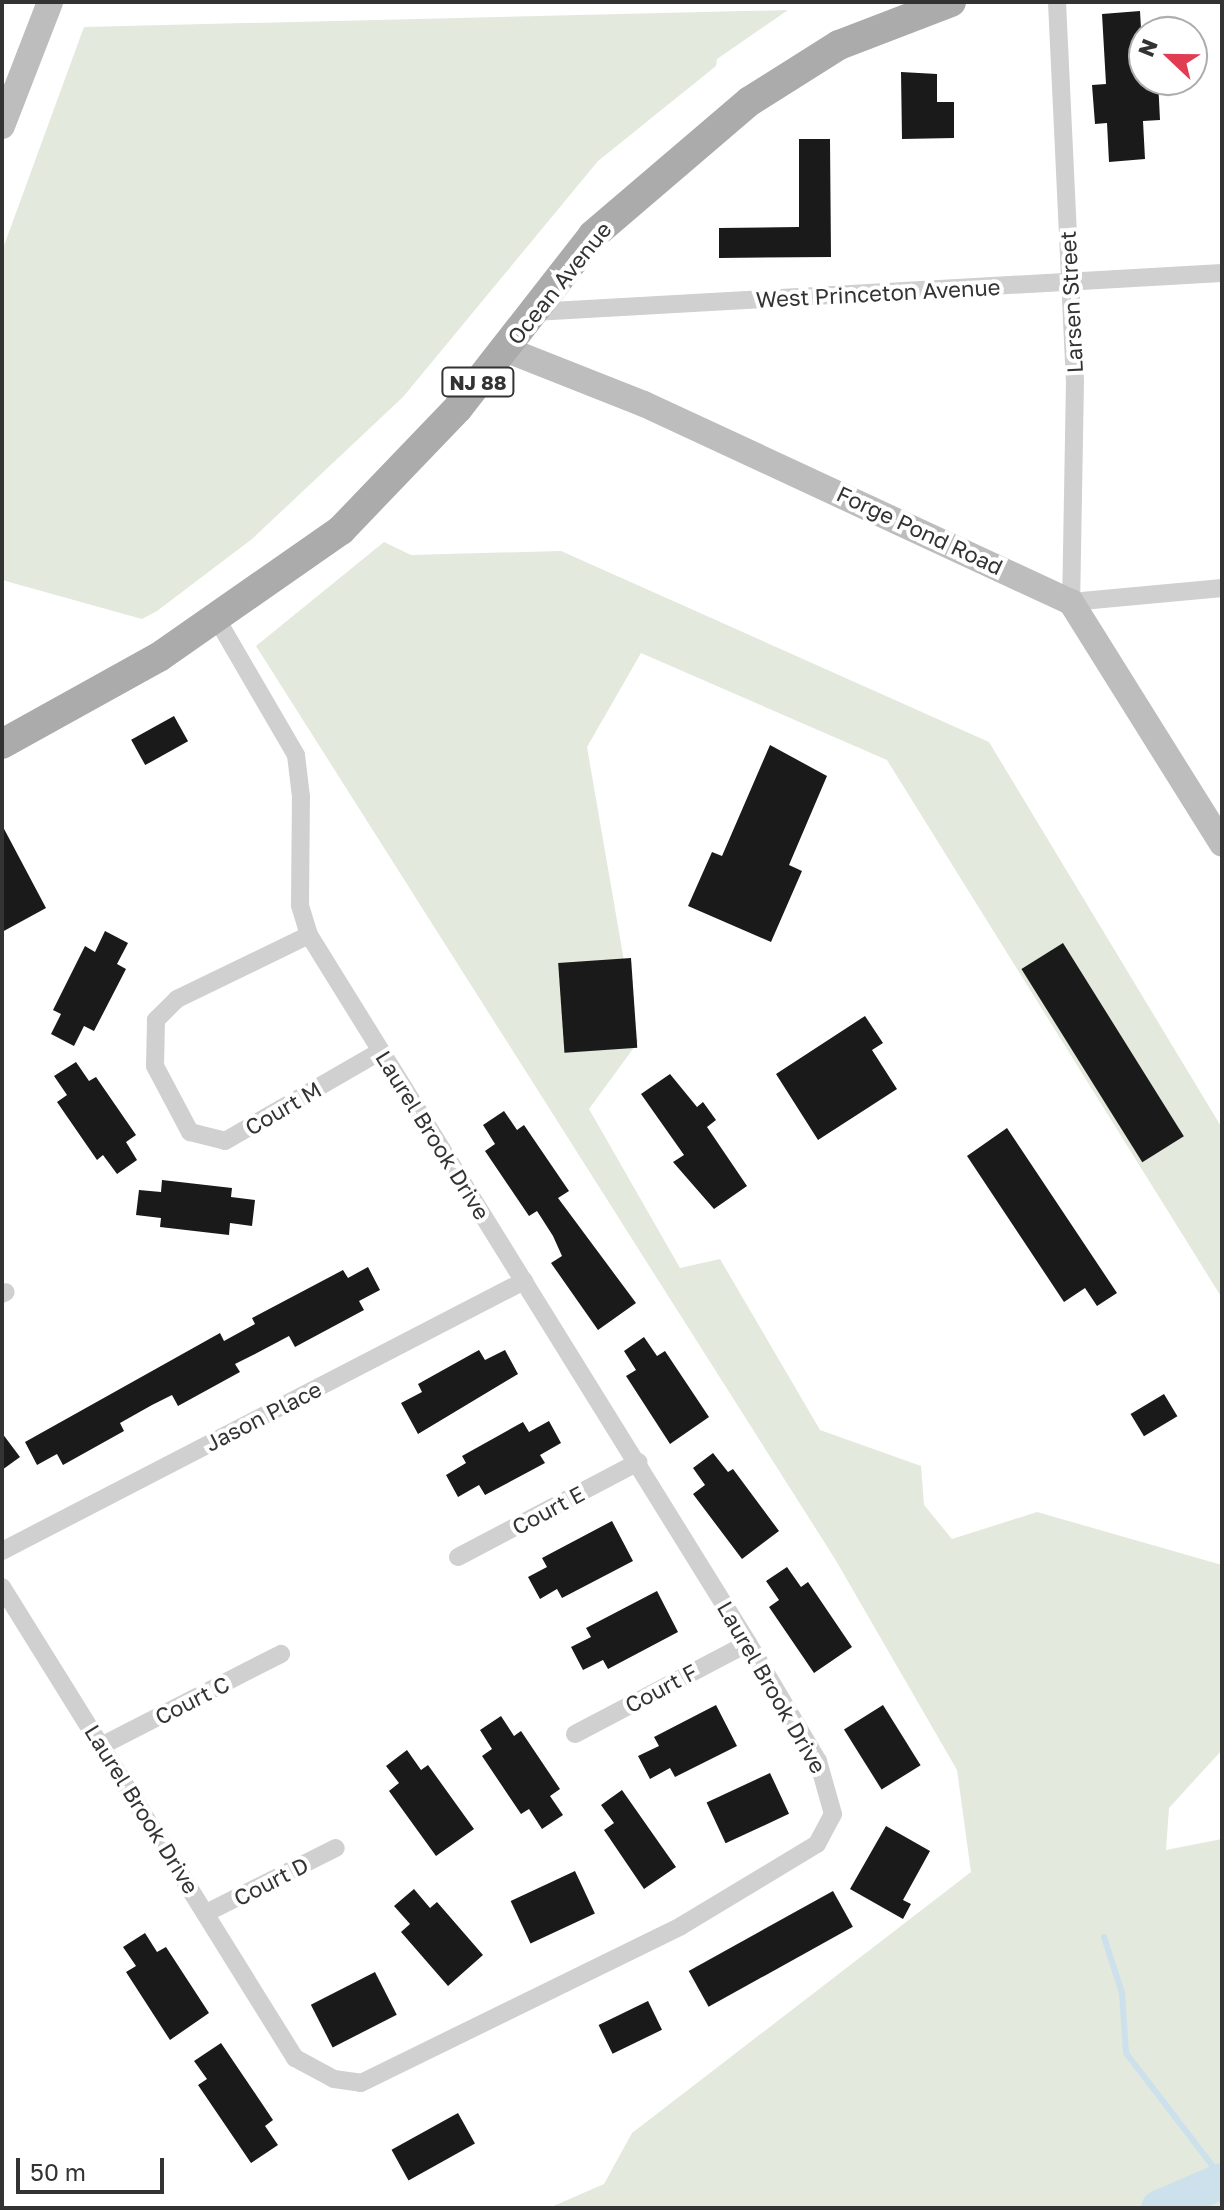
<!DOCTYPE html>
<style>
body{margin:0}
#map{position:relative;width:1224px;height:2210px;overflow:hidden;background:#fff;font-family:"Golos Text",sans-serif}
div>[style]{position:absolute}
.green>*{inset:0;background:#e3e9dc}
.stream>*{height:6px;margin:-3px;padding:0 3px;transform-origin:3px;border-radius:3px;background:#cce1eb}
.river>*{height:36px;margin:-18px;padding:0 18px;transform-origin:18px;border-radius:18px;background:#cce1eb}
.building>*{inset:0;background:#1a1a1a;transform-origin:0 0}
.street>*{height:18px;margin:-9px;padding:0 9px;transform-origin:9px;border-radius:9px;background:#d0d0d0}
.secondary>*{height:26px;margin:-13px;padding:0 13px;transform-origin:13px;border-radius:13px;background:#bdbdbd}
.primary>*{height:30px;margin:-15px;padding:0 15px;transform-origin:15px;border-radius:15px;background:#ababab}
span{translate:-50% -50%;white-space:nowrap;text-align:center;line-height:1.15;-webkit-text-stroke:8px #fff;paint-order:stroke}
.shield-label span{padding:2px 6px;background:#fff;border:2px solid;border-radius:6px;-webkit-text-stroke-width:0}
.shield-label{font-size:20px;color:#333;font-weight:700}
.street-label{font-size:22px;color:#333}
.frame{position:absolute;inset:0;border:4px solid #333;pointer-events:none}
.north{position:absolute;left:1128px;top:16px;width:80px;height:80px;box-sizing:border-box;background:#fff;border:2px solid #adadad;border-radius:50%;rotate:292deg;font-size:22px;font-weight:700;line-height:32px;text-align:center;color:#333}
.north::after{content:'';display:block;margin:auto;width:28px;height:36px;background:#e13d52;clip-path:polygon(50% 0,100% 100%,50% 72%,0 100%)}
.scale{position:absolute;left:16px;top:2158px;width:148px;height:36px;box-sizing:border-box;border:4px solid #333;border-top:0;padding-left:10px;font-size:24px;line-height:28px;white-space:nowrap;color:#333;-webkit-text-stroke:6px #fff;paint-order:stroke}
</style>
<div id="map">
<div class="green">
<i style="clip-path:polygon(788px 10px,717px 59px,716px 66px,598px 161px,403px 397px,252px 539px,157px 611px,142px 619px,2px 580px,2px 251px,84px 27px)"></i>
<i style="clip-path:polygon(384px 542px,411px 555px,561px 551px,989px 742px,1222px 1128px,1222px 1298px,887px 760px,641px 653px,587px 747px,638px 1042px,589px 1109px,680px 1268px,720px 1259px,820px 1430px,921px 1466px,924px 1505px,952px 1539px,1037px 1512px,1222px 1565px,1222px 1750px,1169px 1808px,1166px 1850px,1222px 1839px,1222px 2208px,549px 2208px,604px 2184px,632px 2133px,971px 1872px,957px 1770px,835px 1559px,256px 646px)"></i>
</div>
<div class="stream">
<i style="left:1104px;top:1937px;width:59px;rotate:72.2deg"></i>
<i style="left:1122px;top:1993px;width:60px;rotate:86.2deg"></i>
<i style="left:1126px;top:2053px;width:158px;rotate:52.5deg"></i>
</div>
<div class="river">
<i style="left:1159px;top:2208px;width:69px;rotate:-23.2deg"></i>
</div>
<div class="building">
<i style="clip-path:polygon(1140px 11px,1144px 80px,1158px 80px,1160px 120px,1143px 121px,1145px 159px,1109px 162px,1107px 123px,1095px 124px,1092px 85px,1106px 84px,1102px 14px)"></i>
<i style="clip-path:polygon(901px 72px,937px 74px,937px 102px,954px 102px,954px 138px,902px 139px)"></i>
<i style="clip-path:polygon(799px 139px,830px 139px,831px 257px,719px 258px,719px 228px,799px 227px)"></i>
<i style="left:174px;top:716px;width:29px;height:49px;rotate:61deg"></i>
<i style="clip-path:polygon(770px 745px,827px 776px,789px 865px,802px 871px,771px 942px,688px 906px,712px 852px,722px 856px)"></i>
<i style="clip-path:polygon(2px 825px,46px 908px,2px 932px)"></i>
<i style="clip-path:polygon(105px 931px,128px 943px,117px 964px,126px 969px,94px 1031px,84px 1026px,74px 1046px,51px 1034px,61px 1014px,53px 1010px,85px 946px,95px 952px)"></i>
<i style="left:1063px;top:943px;width:228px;height:49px;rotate:58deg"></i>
<i style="left:631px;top:958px;width:90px;height:73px;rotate:86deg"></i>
<i style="clip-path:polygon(865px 1016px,883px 1043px,872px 1050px,897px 1089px,818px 1140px,776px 1074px)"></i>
<i style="clip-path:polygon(76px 1062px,89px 1081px,96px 1077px,136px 1135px,126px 1142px,137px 1160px,117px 1174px,103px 1155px,97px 1160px,57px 1102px,67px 1095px,54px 1076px)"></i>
<i style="clip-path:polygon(670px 1074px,697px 1107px,703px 1102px,716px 1120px,707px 1127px,747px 1186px,714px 1209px,673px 1162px,684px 1155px,641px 1094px)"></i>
<i style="clip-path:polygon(504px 1111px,517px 1130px,524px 1125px,569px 1191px,558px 1198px,636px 1303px,598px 1330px,551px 1263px,562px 1256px,553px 1236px,537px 1211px,529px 1216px,485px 1151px,495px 1144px,483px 1125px)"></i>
<i style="clip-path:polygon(1007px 1128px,1117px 1293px,1097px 1306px,1085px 1288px,1064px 1302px,967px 1156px)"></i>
<i style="clip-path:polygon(162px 1180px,232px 1188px,231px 1197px,255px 1200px,252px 1226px,230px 1223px,229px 1235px,160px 1227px,161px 1218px,136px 1215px,139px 1190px,161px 1192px)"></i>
<i style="clip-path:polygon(368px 1267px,380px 1290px,359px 1301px,364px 1310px,295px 1347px,289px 1336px,255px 1354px,235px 1364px,240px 1372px,178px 1406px,172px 1395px,152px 1405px,120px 1423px,124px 1431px,63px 1465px,57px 1454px,37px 1465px,25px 1442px,220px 1333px,224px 1341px,255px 1324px,252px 1318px,343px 1270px,348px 1278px)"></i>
<i style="clip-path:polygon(644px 1337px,657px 1356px,665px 1351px,709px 1417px,670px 1444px,626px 1376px,636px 1370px,624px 1351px)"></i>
<i style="clip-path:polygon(479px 1350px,485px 1360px,505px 1350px,518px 1374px,418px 1434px,401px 1403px,422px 1392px,418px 1384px)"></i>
<i style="left:1164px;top:1394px;width:26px;height:39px;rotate:59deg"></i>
<i style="clip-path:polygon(549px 1421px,561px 1443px,540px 1455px,545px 1463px,485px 1495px,479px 1485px,458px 1497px,446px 1475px,466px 1463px,462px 1456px,523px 1422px,529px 1432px)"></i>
<i style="clip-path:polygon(2px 1433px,20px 1457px,2px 1470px)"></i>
<i style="clip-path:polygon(713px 1453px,728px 1472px,733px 1469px,779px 1531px,742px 1559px,693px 1494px,705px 1485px,693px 1468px)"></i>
<i style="clip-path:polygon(612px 1521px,633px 1561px,562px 1598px,557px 1589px,540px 1599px,528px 1577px,547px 1567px,542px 1558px)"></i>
<i style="clip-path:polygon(787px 1567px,801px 1587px,808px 1582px,852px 1647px,814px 1673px,769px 1607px,779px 1600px,766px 1581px)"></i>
<i style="clip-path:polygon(657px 1591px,678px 1632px,608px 1669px,603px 1660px,583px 1670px,571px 1647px,591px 1637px,586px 1628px)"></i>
<i style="clip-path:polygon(716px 1705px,737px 1746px,675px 1777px,670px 1768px,650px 1779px,638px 1756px,659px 1746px,654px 1737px)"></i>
<i style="left:883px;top:1705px;width:71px;height:46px;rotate:58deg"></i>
<i style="clip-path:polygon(501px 1716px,514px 1736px,521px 1731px,560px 1789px,550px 1796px,563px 1815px,542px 1829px,529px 1809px,521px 1814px,482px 1756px,492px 1749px,480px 1730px)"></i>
<i style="clip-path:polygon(407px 1750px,421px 1770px,428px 1765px,474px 1829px,436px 1856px,389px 1791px,399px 1783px,386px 1766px)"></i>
<i style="left:770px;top:1773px;width:45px;height:70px;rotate:65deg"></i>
<i style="clip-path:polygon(622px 1790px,676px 1867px,644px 1889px,604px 1830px,614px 1823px,601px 1805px)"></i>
<i style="clip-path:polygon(886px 1826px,930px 1851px,903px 1900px,911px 1904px,903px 1919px,850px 1889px)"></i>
<i style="left:575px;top:1871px;width:47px;height:71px;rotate:65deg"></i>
<i style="clip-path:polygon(414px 1889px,430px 1908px,437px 1902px,483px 1955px,448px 1986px,401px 1932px,410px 1924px,394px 1906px)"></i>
<i style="left:833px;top:1891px;width:41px;height:165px;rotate:61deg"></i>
<i style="clip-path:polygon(145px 1933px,157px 1952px,166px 1947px,209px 2013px,170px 2040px,126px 1972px,136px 1966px,123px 1947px)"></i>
<i style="left:375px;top:1972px;width:48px;height:72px;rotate:63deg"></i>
<i style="left:648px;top:2001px;width:32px;height:55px;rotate:64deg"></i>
<i style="clip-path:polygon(221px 2043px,273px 2120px,265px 2126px,278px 2145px,251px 2163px,198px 2085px,207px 2079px,194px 2061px)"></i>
<i style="left:458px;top:2113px;width:35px;height:76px;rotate:61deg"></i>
</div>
<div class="street">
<i style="left:1057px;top:2px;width:378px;rotate:87.3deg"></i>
<i style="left:1075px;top:380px;width:222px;rotate:91deg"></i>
<i style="left:1071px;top:602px;width:152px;rotate:-5.3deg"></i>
<i style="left:534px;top:312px;width:689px;rotate:-3.24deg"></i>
<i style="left:309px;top:935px;width:147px;rotate:154.1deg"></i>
<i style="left:177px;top:999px;width:30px;rotate:135deg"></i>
<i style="left:156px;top:1020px;width:46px;rotate:91.2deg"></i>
<i style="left:155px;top:1066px;width:75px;rotate:62.1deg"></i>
<i style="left:190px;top:1132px;width:36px;rotate:14deg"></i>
<i style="left:225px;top:1141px;width:180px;rotate:-30deg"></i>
<i style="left:2px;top:1294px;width:4px;rotate:-27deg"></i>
<i style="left:2px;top:1551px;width:588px;rotate:-27.35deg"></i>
<i style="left:458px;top:1557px;width:204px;rotate:-27.8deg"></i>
<i style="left:2px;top:1587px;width:555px;rotate:58.12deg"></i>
<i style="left:295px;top:2058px;width:44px;rotate:28.3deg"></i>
<i style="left:334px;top:2079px;width:27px;rotate:8deg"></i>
<i style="left:361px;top:2083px;width:356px;rotate:-26.1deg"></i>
<i style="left:681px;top:1926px;width:159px;rotate:-31.1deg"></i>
<i style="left:817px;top:1844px;width:34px;rotate:-62deg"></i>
<i style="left:833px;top:1814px;width:55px;rotate:-105.8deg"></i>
<i style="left:818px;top:1761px;width:137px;rotate:-120.7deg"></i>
<i style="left:748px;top:1643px;width:833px;rotate:-121.8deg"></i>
<i style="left:309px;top:935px;width:31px;rotate:-107deg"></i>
<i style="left:300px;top:905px;width:108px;rotate:-89.5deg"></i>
<i style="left:301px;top:797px;width:42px;rotate:-96.8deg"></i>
<i style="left:296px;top:755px;width:157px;rotate:-120.2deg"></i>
<i style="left:575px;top:1734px;width:195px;rotate:-27.7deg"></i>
<i style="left:103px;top:1745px;width:200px;rotate:-27.1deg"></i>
<i style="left:206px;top:1913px;width:145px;rotate:-26.6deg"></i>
</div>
<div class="secondary">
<i style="left:2px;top:126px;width:133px;rotate:-68.8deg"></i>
<i style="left:505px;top:349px;width:149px;rotate:21.6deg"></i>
<i style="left:644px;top:404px;width:471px;rotate:24.9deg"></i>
<i style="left:1071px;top:602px;width:285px;rotate:58deg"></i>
</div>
<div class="primary">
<i style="left:2px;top:744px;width:179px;rotate:-29deg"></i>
<i style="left:159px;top:657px;width:222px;rotate:-34.9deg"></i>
<i style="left:341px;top:530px;width:169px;rotate:-46.2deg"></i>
<i style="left:458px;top:408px;width:219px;rotate:-52deg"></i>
<i style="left:593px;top:235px;width:206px;rotate:-40.5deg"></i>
<i style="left:750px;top:101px;width:105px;rotate:-32.2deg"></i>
<i style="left:839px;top:45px;width:120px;rotate:-21deg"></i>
</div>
<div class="shield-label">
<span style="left:478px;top:382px">NJ 88</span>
</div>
<div class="street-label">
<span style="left:559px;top:283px;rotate:-51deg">Ocean Avenue</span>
<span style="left:878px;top:293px;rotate:-3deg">West Princeton Avenue</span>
<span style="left:1071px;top:302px;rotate:-93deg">Larsen Street</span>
<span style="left:920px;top:530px;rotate:25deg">Forge Pond Road</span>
<span style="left:283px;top:1108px;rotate:-30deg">Court M</span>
<span style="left:433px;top:1135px;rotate:58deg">Laurel Brook Drive</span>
<span style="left:263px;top:1416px;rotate:-27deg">Jason Place</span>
<span style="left:548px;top:1510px;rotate:-28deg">Court E</span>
<span style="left:772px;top:1687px;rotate:60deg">Laurel Brook Drive</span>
<span style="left:661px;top:1688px;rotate:-28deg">Court F</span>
<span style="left:192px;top:1700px;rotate:-27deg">Court C</span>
<span style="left:142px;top:1809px;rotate:58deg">Laurel Brook Drive</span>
<span style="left:271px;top:1881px;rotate:-27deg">Court D</span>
</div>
<div class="frame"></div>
<div class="north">N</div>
<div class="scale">50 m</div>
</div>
